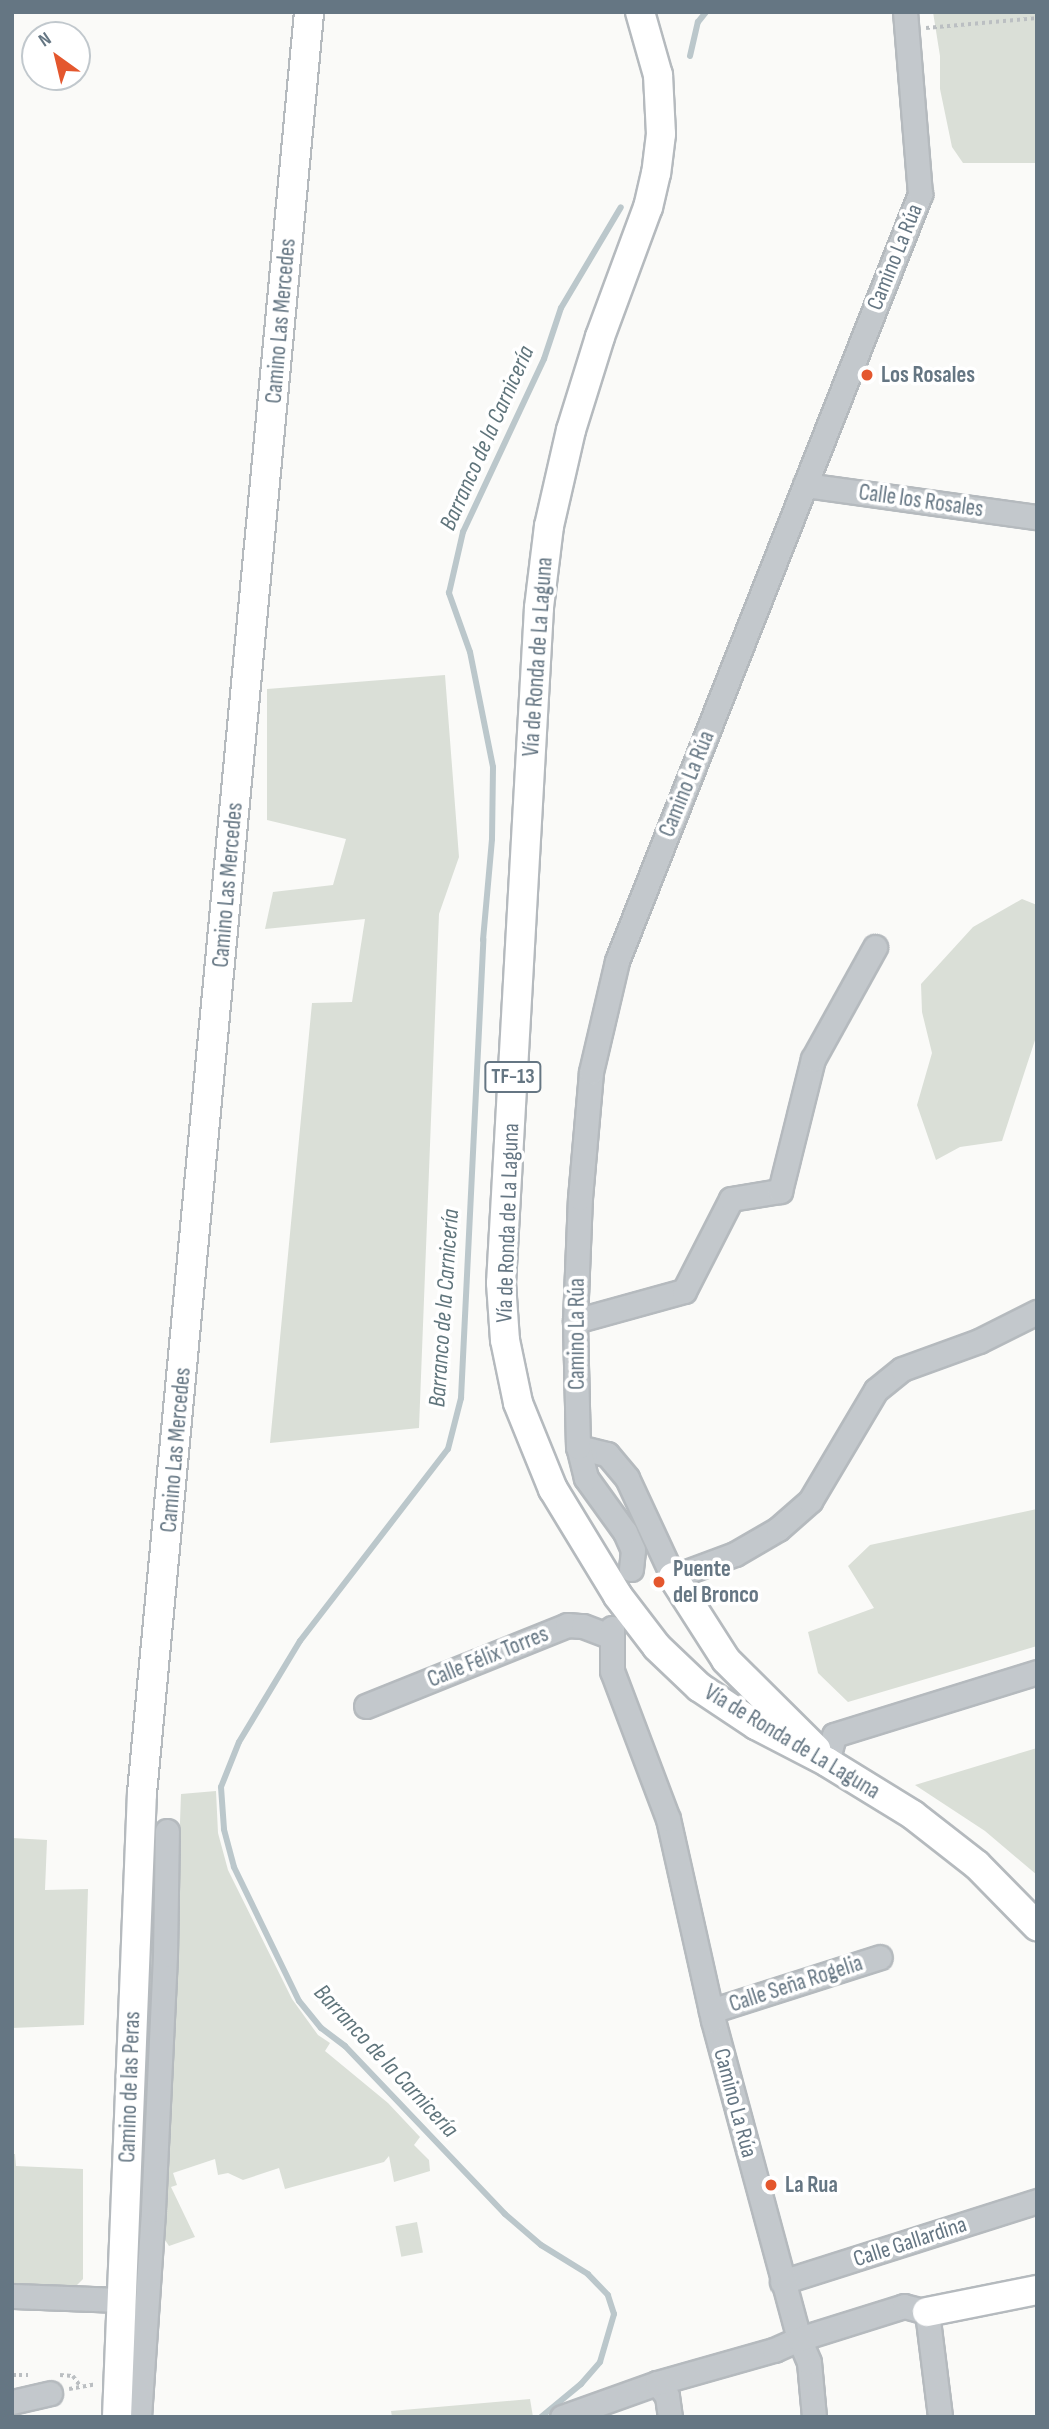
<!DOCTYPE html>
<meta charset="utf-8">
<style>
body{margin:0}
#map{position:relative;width:1049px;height:2429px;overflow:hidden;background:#fafaf8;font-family:"Sofia Sans Condensed",sans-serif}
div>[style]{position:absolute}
.green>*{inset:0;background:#dadfd7;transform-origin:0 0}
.stream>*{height:6px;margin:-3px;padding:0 3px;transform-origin:3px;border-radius:3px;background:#bbc7cb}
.path>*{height:3.5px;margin-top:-1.75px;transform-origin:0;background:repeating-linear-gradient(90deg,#bbbfc2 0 3.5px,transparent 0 7px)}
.roads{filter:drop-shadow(2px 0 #b5babe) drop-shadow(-2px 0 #b5babe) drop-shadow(0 2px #b5babe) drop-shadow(0 -2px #b5babe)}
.minor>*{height:23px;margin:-11.5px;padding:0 11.5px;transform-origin:11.5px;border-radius:11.5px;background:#c3c8cc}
.major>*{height:28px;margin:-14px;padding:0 14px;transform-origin:14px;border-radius:14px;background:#fff}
.dots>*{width:19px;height:19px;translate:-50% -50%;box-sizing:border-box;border:4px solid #fff;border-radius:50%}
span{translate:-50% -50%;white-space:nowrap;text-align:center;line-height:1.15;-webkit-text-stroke:7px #fff;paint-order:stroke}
.shield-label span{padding:2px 5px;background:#fff;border:2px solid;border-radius:5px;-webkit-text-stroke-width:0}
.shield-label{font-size:21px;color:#657683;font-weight:700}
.street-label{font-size:23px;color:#657683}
.poi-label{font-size:23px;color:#657683;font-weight:700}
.left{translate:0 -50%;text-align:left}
.water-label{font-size:24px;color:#60757c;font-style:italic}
.frame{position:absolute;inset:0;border:14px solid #657683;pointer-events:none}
.north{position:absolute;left:21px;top:21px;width:70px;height:70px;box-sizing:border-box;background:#fff;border:2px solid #c1c8cd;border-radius:50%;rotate:326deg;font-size:19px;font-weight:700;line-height:28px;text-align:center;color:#657683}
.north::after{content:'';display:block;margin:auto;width:24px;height:32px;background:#e4572e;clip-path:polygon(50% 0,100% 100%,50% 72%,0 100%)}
</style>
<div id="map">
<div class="green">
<i style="clip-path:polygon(933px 12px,1037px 12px,1037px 163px,963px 163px,952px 147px,940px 89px,940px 56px)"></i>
<i style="clip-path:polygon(445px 675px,459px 857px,439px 914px,419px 1428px,270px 1443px,312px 1003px,352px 1002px,365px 919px,265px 929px,273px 892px,333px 885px,346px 839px,267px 820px,267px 689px)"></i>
<i style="clip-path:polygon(1022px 899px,1037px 905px,1037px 1034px,1002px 1141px,960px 1147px,936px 1160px,917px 1105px,932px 1053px,922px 1012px,921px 984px,973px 927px)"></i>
<i style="clip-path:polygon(1037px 1509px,1037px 1646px,848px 1702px,818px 1673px,808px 1632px,874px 1608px,848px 1566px,870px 1545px)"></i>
<i style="clip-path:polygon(1037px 1748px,1037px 1875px,985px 1831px,915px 1785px)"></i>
<i style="clip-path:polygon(216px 1791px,218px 1833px,228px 1870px,292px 1999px,318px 2035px,330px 2043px,325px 2051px,388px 2103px,420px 2137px,414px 2145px,429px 2160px,430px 2171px,394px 2182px,389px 2156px,384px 2162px,285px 2189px,279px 2168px,243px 2180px,228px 2173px,218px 2175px,215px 2159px,173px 2173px,177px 2185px,171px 2187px,195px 2237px,169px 2246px,165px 2240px,181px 1794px)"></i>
<i style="clip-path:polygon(12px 1838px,47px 1840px,45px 1890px,88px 1889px,84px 2025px,12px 2028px)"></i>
<i style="clip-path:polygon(12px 2154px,15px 2154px,16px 2166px,83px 2169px,83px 2279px,76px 2286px,12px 2285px)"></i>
<i style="left:417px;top:2222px;width:31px;height:22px;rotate:79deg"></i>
<i style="clip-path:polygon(530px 2399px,533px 2417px,392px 2417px,391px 2411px)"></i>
</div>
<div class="stream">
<i style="left:690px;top:56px;width:35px;rotate:-77deg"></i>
<i style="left:698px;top:22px;width:13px;rotate:-51deg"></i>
<i style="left:541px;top:2417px;width:52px;rotate:-39.5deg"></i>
<i style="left:581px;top:2384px;width:29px;rotate:-49deg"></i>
<i style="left:600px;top:2362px;width:50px;rotate:-73.7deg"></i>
<i style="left:614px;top:2314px;width:20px;rotate:-108deg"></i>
<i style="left:608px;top:2295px;width:29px;rotate:-134deg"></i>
<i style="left:588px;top:2274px;width:55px;rotate:-148.3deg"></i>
<i style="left:541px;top:2245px;width:48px;rotate:-139.3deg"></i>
<i style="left:505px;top:2214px;width:232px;rotate:-133.6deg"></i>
<i style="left:345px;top:2046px;width:30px;rotate:-143deg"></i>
<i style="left:321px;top:2028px;width:35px;rotate:-129deg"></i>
<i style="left:299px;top:2001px;width:149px;rotate:-115.9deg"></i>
<i style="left:234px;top:1867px;width:39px;rotate:-105deg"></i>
<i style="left:224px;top:1829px;width:42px;rotate:-94.1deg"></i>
<i style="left:221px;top:1787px;width:48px;rotate:-68.2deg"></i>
<i style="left:239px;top:1742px;width:118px;rotate:-58.9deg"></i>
<i style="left:300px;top:1641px;width:242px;rotate:-52.4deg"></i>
<i style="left:448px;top:1449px;width:53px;rotate:-75.7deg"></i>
<i style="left:461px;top:1398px;width:459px;rotate:-87.2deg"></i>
<i style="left:483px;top:940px;width:101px;rotate:-84.9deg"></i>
<i style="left:492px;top:839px;width:72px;rotate:-89.2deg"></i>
<i style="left:493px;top:767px;width:117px;rotate:-101.3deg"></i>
<i style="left:470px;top:652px;width:63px;rotate:-109.6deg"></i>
<i style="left:449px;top:593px;width:63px;rotate:-77.1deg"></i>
<i style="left:463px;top:532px;width:191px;rotate:-64.9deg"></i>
<i style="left:544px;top:359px;width:54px;rotate:-71.6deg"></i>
<i style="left:561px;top:308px;width:117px;rotate:-59.3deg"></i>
</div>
<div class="path">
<i style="left:926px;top:28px;width:111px;rotate:-5.1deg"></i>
<i style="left:12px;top:2375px;width:16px"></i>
<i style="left:60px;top:2375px;width:13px;rotate:4deg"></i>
<i style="left:73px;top:2376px;width:14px;rotate:54deg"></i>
<i style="left:69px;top:2389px;width:27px;rotate:-10deg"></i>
</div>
<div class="roads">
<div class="minor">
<i style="left:805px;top:485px;width:234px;rotate:7.9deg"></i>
<i style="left:575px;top:1321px;width:113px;rotate:-15.4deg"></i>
<i style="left:684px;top:1291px;width:103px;rotate:-62.9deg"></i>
<i style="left:731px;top:1199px;width:50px;rotate:-9.3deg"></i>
<i style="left:780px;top:1191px;width:136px;rotate:-76deg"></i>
<i style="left:813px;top:1059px;width:128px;rotate:-61deg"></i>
<i style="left:578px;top:1447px;width:30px;rotate:14deg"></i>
<i style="left:607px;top:1454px;width:31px;rotate:50deg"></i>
<i style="left:627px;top:1478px;width:109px;rotate:65.1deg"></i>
<i style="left:673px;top:1577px;width:66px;rotate:-20.4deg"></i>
<i style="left:735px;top:1554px;width:50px;rotate:-30.2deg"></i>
<i style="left:778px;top:1529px;width:43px;rotate:-41.2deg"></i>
<i style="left:810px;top:1501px;width:129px;rotate:-59.3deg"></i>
<i style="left:876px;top:1390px;width:33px;rotate:-39deg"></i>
<i style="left:902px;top:1369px;width:82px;rotate:-20deg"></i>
<i style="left:979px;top:1341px;width:65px;rotate:-26.6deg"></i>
<i style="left:631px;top:1569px;width:19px;rotate:-84deg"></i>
<i style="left:633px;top:1550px;width:20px;rotate:-114deg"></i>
<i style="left:625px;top:1532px;width:67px;rotate:-125.8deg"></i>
<i style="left:586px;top:1478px;width:32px;rotate:-104deg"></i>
<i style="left:578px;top:1447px;width:126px;rotate:-91.4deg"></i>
<i style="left:575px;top:1321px;width:123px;rotate:-87.7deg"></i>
<i style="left:580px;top:1198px;width:126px;rotate:-85deg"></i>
<i style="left:591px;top:1072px;width:114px;rotate:-76.8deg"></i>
<i style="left:617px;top:961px;width:825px;rotate:-68.44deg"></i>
<i style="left:920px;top:194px;width:183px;rotate:-94.7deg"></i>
<i style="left:366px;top:1706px;width:217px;rotate:-21.9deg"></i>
<i style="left:567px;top:1625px;width:16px;rotate:4deg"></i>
<i style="left:583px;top:1626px;width:31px;rotate:21deg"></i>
<i style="left:827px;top:1762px;width:28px;rotate:-75deg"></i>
<i style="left:834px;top:1735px;width:213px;rotate:-17.2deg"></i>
<i style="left:711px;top:2011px;width:177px;rotate:-17.7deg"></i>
<i style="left:782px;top:2282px;width:268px;rotate:-17.6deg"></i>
<i style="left:12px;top:2296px;width:110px;rotate:2.1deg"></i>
<i style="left:657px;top:2383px;width:16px;rotate:52deg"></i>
<i style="left:667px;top:2396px;width:21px;rotate:82deg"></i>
<i style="left:12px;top:2402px;width:39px;rotate:-13deg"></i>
<i style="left:139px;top:2417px;width:207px;rotate:-86.1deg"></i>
<i style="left:153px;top:2210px;width:255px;rotate:-87.3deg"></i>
<i style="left:165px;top:1955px;width:124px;rotate:-89.1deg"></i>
<i style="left:562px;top:2417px;width:101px;rotate:-19.7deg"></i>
<i style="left:657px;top:2383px;width:122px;rotate:-15.8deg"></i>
<i style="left:774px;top:2350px;width:27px;rotate:-24deg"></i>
<i style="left:799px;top:2339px;width:330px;rotate:-105.1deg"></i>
<i style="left:713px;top:2020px;width:206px;rotate:-102.6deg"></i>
<i style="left:668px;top:1819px;width:158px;rotate:-110.7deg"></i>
<i style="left:612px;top:1671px;width:43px;rotate:-90deg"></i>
<i style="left:814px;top:2417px;width:55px;rotate:-95.2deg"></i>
<i style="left:809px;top:2362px;width:25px;rotate:-113deg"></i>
<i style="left:799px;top:2339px;width:110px;rotate:-17.4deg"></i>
<i style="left:904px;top:2306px;width:24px;rotate:15deg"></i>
<i style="left:927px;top:2312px;width:106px;rotate:82.9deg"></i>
</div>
<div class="major">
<i style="left:640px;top:12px;width:66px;rotate:74.1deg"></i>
<i style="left:658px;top:75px;width:59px;rotate:87.1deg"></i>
<i style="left:661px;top:134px;width:39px;rotate:97deg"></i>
<i style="left:656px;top:173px;width:35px;rotate:103deg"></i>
<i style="left:648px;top:207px;width:139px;rotate:110.3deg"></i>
<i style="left:600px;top:337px;width:97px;rotate:107.3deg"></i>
<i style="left:571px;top:430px;width:98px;rotate:102.9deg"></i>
<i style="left:549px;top:526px;width:83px;rotate:97deg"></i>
<i style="left:539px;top:608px;width:676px;rotate:93.22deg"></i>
<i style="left:501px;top:1283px;width:57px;rotate:86deg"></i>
<i style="left:505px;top:1340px;width:64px;rotate:78.3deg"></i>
<i style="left:518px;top:1403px;width:93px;rotate:67.9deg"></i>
<i style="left:553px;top:1489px;width:125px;rotate:58.7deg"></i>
<i style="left:618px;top:1596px;width:64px;rotate:52.6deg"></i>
<i style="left:657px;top:1647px;width:58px;rotate:43.6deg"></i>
<i style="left:699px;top:1687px;width:69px;rotate:33.7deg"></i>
<i style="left:756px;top:1725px;width:80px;rotate:27.5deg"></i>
<i style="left:827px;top:1762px;width:101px;rotate:31.6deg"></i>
<i style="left:913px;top:1815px;width:81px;rotate:38deg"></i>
<i style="left:977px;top:1865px;width:86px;rotate:45.5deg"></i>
<i style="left:673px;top:1577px;width:98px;rotate:57.4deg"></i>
<i style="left:726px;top:1660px;width:127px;rotate:44.7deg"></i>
<i style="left:927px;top:2312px;width:112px;rotate:-11.3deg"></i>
<i style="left:117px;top:2417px;width:625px;rotate:-87.71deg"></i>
<i style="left:142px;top:1793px;width:1789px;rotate:-84.64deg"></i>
</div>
</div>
<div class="dots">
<i style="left:867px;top:375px;background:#e4572e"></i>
<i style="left:659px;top:1582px;background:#e4572e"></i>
<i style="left:771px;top:2185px;background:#e4572e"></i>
</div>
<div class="shield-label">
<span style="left:513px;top:1077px">TF-13</span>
</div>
<div class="street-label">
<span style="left:895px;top:257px;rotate:-68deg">Camino La Rúa</span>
<span style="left:281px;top:321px;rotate:-85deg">Camino Las Mercedes</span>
<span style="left:921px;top:501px;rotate:8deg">Calle los Rosales</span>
<span style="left:538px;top:657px;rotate:-86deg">Vía de Ronda de La Laguna</span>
<span style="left:687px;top:784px;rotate:-68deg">Camino La Rúa</span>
<span style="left:228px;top:885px;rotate:-85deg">Camino Las Mercedes</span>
<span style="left:508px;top:1223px;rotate:-88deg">Vía de Ronda de La Laguna</span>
<span style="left:577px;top:1334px;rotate:-90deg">Camino La Rúa</span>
<span style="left:176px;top:1450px;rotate:-85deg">Camino Las Mercedes</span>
<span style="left:488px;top:1657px;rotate:-22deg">Calle Félix Torres</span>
<span style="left:792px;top:1742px;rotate:31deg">Vía de Ronda de La Laguna</span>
<span style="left:796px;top:1984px;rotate:-18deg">Calle Seña Rogelia</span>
<span style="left:130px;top:2087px;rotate:-88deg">Camino de las Peras</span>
<span style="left:735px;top:2103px;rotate:75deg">Camino La Rúa</span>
<span style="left:910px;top:2242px;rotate:-18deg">Calle Gallardina</span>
</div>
<div class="poi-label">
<span class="left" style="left:881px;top:375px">Los Rosales</span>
<span class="left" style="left:673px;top:1582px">Puente<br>del Bronco</span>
<span class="left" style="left:785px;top:2185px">La Rua</span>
</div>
<div class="water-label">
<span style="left:487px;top:438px;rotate:-66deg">Barranco de la Carnicería</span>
<span style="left:444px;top:1308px;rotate:-86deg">Barranco de la Carnicería</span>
<span style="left:386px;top:2061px;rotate:47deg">Barranco de la Carnicería</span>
</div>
<div class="frame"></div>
<div class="north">N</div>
</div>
